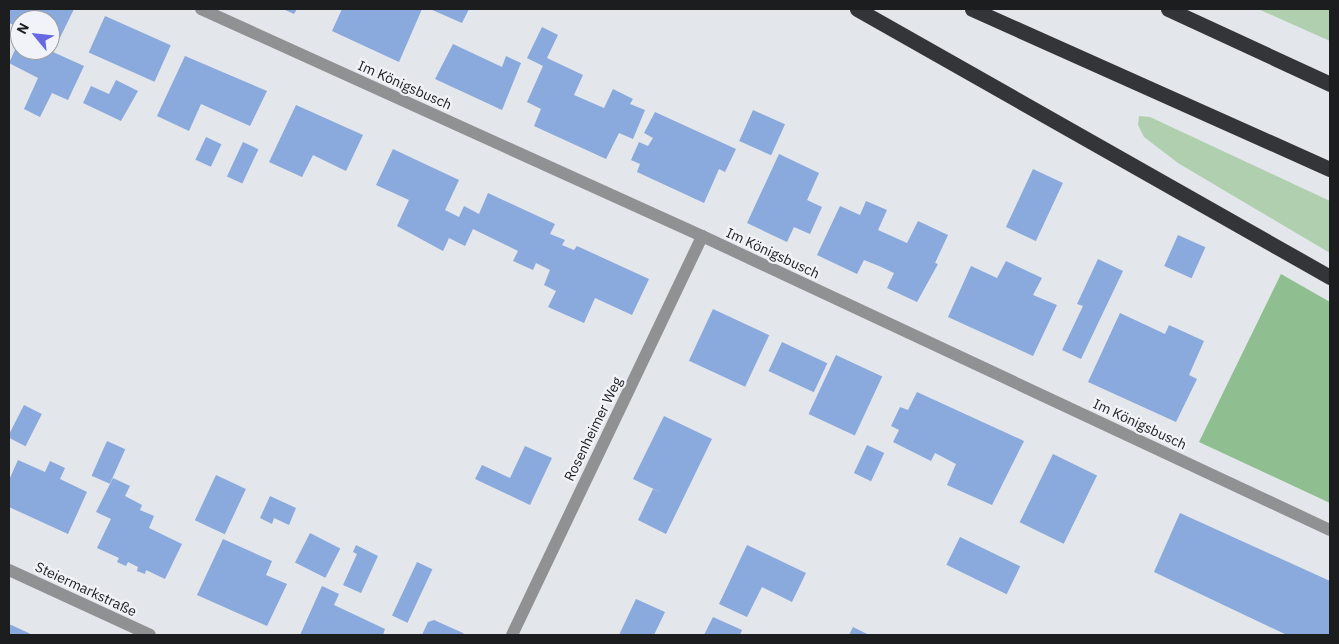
<!DOCTYPE html>
<meta charset="utf-8">
<style>
body{margin:0}
#map{position:relative;width:1339px;height:644px;overflow:hidden;background:#e3e6ea;font-family:"IBM Plex Sans",sans-serif}
div>[style]{position:absolute}
.green>*{inset:0;background:#afcfaf}
.forest>*{inset:0;background:#8fbe90}
.building>*{inset:0;background:#8aa9dd;transform-origin:0 0}
.minor>*{height:12px;margin:-6px;padding:0 6px;transform-origin:6px;border-radius:6px;background:#909193}
.motorway>*{height:15px;margin:-7.5px;padding:0 7.5px;transform-origin:7.5px;border-radius:7.5px;background:#333538}
span{translate:-50% -50%;white-space:nowrap;text-align:center;line-height:1.15;-webkit-text-stroke:4.5px #f1f3f8;paint-order:stroke}
.street-label{font-size:14px;color:#1c1d1f}
.frame{position:absolute;inset:0;border:10px solid #1c1d1f;pointer-events:none}
.north{position:absolute;left:10px;top:10px;width:50px;height:50px;box-sizing:border-box;background:#f1f3f8;border:1px solid #9c9da1;border-radius:50%;rotate:298deg;font-size:14px;font-weight:700;line-height:20px;text-align:center;color:#1c1d1f}
.north::after{content:'';display:block;margin:auto;width:18px;height:22px;background:#6669e2;clip-path:polygon(50% 0,100% 100%,50% 72%,0 100%)}
</style>
<div id="map">
<div class="green">
<i style="clip-path:polygon(1258px 9px,1330px 9px,1330px 41px)"></i>
<i style="clip-path:polygon(1139px 116px,1150px 117px,1330px 201px,1330px 253px,1178px 163px,1144px 137px,1138px 125px)"></i>
</div>
<div class="forest">
<i style="clip-path:polygon(1281px 274px,1330px 302px,1330px 503px,1199px 442px)"></i>
</div>
<div class="building">
<i style="clip-path:polygon(9px 9px,74px 9px,53px 52px,84px 66px,68px 100px,52px 93px,40px 117px,24px 109px,38px 78px,9px 63px,20px 39px,20px 50px,50px 50px,50px 20px,20px 20px,20px 28px,9px 23px)"></i>
<i style="clip-path:polygon(283px 9px,297px 9px,294px 14px)"></i>
<i style="clip-path:polygon(342px 9px,422px 9px,399px 62px,332px 31px)"></i>
<i style="clip-path:polygon(430px 9px,469px 9px,462px 23px)"></i>
<i style="left:105px;top:16px;width:72px;height:40px;rotate:24deg"></i>
<i style="clip-path:polygon(542px 27px,558px 35px,547px 58px,583px 75px,574px 95px,604px 108px,613px 89px,633px 99px,630px 104px,645px 110px,633px 139px,619px 133px,606px 159px,534px 126px,541px 109px,527px 102px,543px 66px,527px 58px)"></i>
<i style="clip-path:polygon(453px 44px,502px 67px,506px 56px,521px 63px,502px 110px,435px 79px)"></i>
<i style="clip-path:polygon(185px 56px,267px 91px,250px 126px,201px 104px,189px 131px,157px 116px)"></i>
<i style="clip-path:polygon(116px 80px,138px 91px,121px 121px,83px 103px,91px 86px,109px 94px)"></i>
<i style="clip-path:polygon(296px 105px,363px 135px,346px 171px,313px 155px,302px 177px,269px 162px)"></i>
<i style="left:753px;top:110px;width:35px;height:34px;rotate:24deg"></i>
<i style="clip-path:polygon(655px 112px,736px 149px,725px 172px,719px 169px,704px 203px,637px 172px,640px 164px,631px 160px,639px 142px,648px 146px,653px 138px,644px 133px)"></i>
<i style="left:206px;top:137px;width:17px;height:25px;rotate:25deg"></i>
<i style="left:243px;top:142px;width:17px;height:38px;rotate:25deg"></i>
<i style="clip-path:polygon(393px 149px,459px 180px,445px 210px,459px 217px,464px 206px,479px 214px,488px 193px,555px 224px,550px 234px,565px 240px,562px 245px,574px 250px,577px 246px,649px 279px,632px 315px,595px 298px,584px 323px,548px 307px,556px 291px,544px 285px,550px 270px,536px 263px,533px 270px,513px 261px,518px 251px,473px 229px,465px 246px,449px 238px,443px 251px,397px 226px,409px 200px,376px 185px)"></i>
<i style="clip-path:polygon(779px 154px,819px 173px,807px 200px,822px 207px,810px 234px,794px 227px,787px 242px,747px 223px)"></i>
<i style="left:1033px;top:169px;width:33px;height:64px;rotate:25deg"></i>
<i style="clip-path:polygon(866px 201px,887px 210px,878px 230px,907px 243px,918px 221px,948px 235px,935px 263px,938px 264px,917px 302px,887px 288px,894px 273px,879px 266px,864px 260px,857px 274px,817px 255px,840px 206px,860px 215px)"></i>
<i style="left:1178px;top:235px;width:30px;height:34px;rotate:24deg"></i>
<i style="clip-path:polygon(1098px 259px,1123px 271px,1081px 359px,1062px 350px,1083px 306px,1077px 304px)"></i>
<i style="clip-path:polygon(1006px 261px,1042px 278px,1033px 295px,1057px 305px,1033px 356px,948px 317px,971px 266px,997px 278px)"></i>
<i style="left:713px;top:309px;width:62px;height:57px;rotate:25deg"></i>
<i style="clip-path:polygon(1120px 313px,1165px 334px,1169px 325px,1204px 341px,1189px 375px,1197px 379px,1176px 422px,1088px 382px)"></i>
<i style="left:782px;top:342px;width:50px;height:32px;rotate:25deg"></i>
<i style="left:836px;top:355px;width:51px;height:65px;rotate:25deg"></i>
<i style="clip-path:polygon(917px 392px,1024px 441px,992px 505px,947px 485px,956px 464px,935px 453px,931px 461px,893px 442px,899px 430px,891px 426px,900px 407px,908px 410px)"></i>
<i style="left:24px;top:405px;width:20px;height:36px;rotate:27deg"></i>
<i style="clip-path:polygon(664px 416px,712px 439px,666px 534px,638px 520px,653px 489px,662px 493px,633px 479px)"></i>
<i style="left:107px;top:441px;width:20px;height:38px;rotate:24deg"></i>
<i style="left:867px;top:445px;width:19px;height:31px;rotate:25deg"></i>
<i style="clip-path:polygon(525px 446px,552px 458px,530px 505px,475px 479px,482px 465px,510px 478px)"></i>
<i style="left:1053px;top:454px;width:49px;height:76px;rotate:26deg"></i>
<i style="clip-path:polygon(18px 460px,45px 472px,50px 461px,65px 468px,60px 479px,87px 492px,68px 534px,9px 507px,9px 480px)"></i>
<i style="left:216px;top:475px;width:33px;height:50px;rotate:25deg"></i>
<i style="clip-path:polygon(113px 478px,130px 486px,125px 496px,142px 505px,140px 510px,154px 516px,149px 528px,182px 544px,165px 579px,146px 570px,145px 574px,137px 571px,138px 567px,128px 562px,126px 566px,117px 562px,119px 558px,97px 548px,111px 519px,96px 512px)"></i>
<i style="clip-path:polygon(270px 496px,296px 508px,289px 525px,274px 518px,272px 524px,260px 518px)"></i>
<i style="clip-path:polygon(1180px 513px,1330px 581px,1330px 635px,1287px 635px,1154px 572px)"></i>
<i style="left:310px;top:533px;width:34px;height:33px;rotate:27deg"></i>
<i style="left:960px;top:537px;width:67px;height:31px;rotate:26deg"></i>
<i style="clip-path:polygon(223px 539px,272px 561px,266px 575px,287px 584px,267px 626px,197px 595px)"></i>
<i style="clip-path:polygon(356px 545px,378px 556px,361px 593px,343px 585px,357px 554px,353px 552px)"></i>
<i style="clip-path:polygon(747px 545px,806px 573px,792px 602px,762px 587px,747px 617px,719px 604px)"></i>
<i style="left:417px;top:562px;width:17px;height:59px;rotate:25deg"></i>
<i style="clip-path:polygon(322px 586px,339px 594px,334px 605px,385px 629px,383px 635px,300px 635px)"></i>
<i style="clip-path:polygon(636px 599px,665px 612px,654px 635px,619px 635px)"></i>
<i style="clip-path:polygon(713px 617px,742px 630px,740px 635px,704px 635px)"></i>
<i style="clip-path:polygon(434px 620px,463px 633px,464px 635px,422px 635px,428px 622px)"></i>
<i style="clip-path:polygon(9px 624px,33px 635px,9px 635px)"></i>
<i style="clip-path:polygon(853px 627px,869px 635px,849px 635px)"></i>
</div>
<div class="minor">
<i style="left:201px;top:9px;width:550px;rotate:24.37deg"></i>
<i style="left:702px;top:236px;width:693px;rotate:25.09deg"></i>
<i style="left:9px;top:570px;width:155px;rotate:24.7deg"></i>
<i style="left:512px;top:635px;width:442px;rotate:-64.5deg"></i>
</div>
<div class="motorway">
<i style="left:857px;top:9px;width:544px;rotate:29.54deg"></i>
<i style="left:972px;top:9px;width:392px;rotate:24.1deg"></i>
<i style="left:1168px;top:9px;width:179px;rotate:24.8deg"></i>
</div>
<div class="street-label">
<span style="left:405px;top:85px;rotate:24deg">Im Königsbusch</span>
<span style="left:773px;top:253px;rotate:25deg">Im Königsbusch</span>
<span style="left:1140px;top:424px;rotate:25deg">Im Königsbusch</span>
<span style="left:593px;top:429px;rotate:-64deg">Rosenheimer Weg</span>
<span style="left:86px;top:589px;rotate:25deg">Steiermarkstraße</span>
</div>
<div class="frame"></div>
<div class="north">N</div>
</div>
